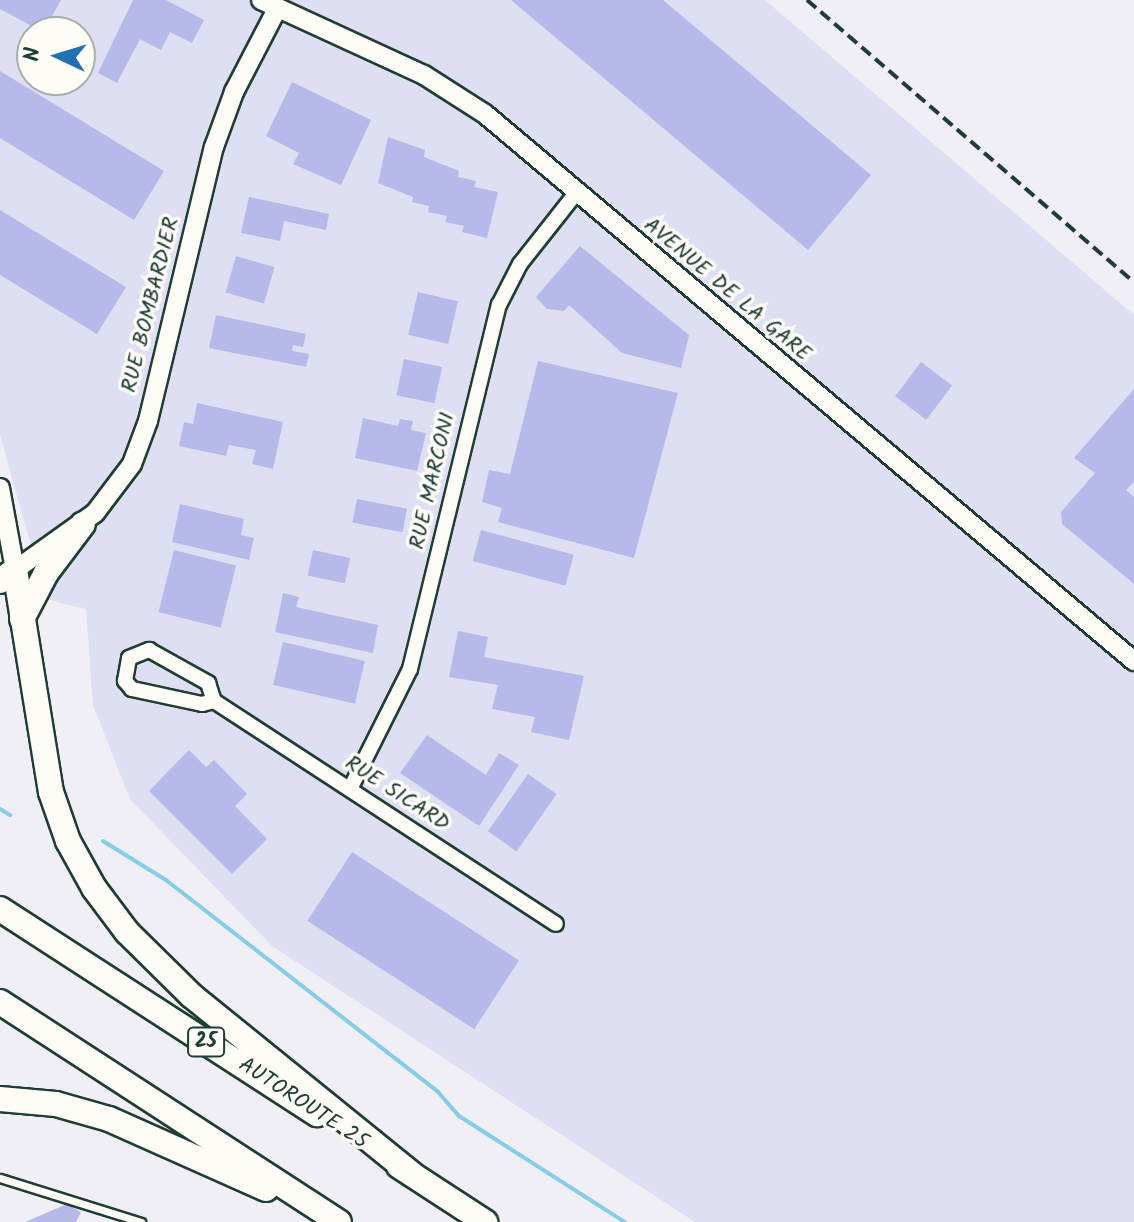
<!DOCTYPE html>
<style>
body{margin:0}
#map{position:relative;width:1134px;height:1222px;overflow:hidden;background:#efeff5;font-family:Kalam,sans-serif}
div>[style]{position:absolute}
.built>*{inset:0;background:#dedff2}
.stream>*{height:4px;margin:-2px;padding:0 2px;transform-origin:2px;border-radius:2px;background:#87cce8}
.building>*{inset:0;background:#b8b9eb;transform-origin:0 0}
.roads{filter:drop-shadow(2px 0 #1f3d34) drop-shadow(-2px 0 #1f3d34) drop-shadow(0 2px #1f3d34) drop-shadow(0 -2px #1f3d34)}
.lane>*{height:7px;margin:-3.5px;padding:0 3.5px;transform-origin:3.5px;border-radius:3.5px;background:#fdfcf7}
.street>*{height:14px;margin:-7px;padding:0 7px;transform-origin:7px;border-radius:7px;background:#fdfcf7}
.secondary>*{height:18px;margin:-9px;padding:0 9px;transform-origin:9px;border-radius:9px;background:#fdfcf7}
.highway>*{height:24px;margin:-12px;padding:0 12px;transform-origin:12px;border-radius:12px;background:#fdfcf7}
.rail>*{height:4px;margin-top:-2px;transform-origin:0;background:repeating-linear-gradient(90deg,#1f3d34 0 12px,transparent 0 18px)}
span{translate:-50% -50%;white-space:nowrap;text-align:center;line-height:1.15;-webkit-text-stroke:7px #fdfcf7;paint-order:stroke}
.shield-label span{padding:2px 6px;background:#fdfcf7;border:2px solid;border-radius:6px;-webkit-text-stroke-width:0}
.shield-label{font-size:20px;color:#1f3d34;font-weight:700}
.street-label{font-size:22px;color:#1f3d34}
.north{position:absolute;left:16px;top:16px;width:80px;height:80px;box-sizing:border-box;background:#fdfcf7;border:2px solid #a4b0a9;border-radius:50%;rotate:274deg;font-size:22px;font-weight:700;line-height:32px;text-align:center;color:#1f3d34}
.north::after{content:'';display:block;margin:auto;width:28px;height:36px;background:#1f6fb2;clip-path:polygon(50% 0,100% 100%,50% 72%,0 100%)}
</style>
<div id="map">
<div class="built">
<i style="clip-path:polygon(evenodd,0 0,765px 0,1134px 315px,1134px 1222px,695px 1222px,272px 946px,130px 799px,93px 705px,86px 609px,46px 599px,0 435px,0 0,32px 32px,80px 32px,80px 80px,32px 80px,32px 32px)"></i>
</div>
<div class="stream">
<i style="left:0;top:809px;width:12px;rotate:31deg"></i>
<i style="left:103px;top:841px;width:74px;rotate:31.8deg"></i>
<i style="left:166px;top:880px;width:345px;rotate:37.9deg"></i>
<i style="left:438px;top:1092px;width:32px;rotate:49deg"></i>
<i style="left:459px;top:1116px;width:197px;rotate:32.6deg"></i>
</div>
<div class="building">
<i style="clip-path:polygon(0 0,61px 0,43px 32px,0 9px)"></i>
<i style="clip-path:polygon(133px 0,166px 0,204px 20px,192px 43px,170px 32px,161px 50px,140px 39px,117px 83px,98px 73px)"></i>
<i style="clip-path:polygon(511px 0,663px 0,871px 175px,808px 250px)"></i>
<i style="clip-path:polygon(0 71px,164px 171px,134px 220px,0 138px)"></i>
<i style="clip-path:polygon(292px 82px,371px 120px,341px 185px,293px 164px,299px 153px,266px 136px)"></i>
<i style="clip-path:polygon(388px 137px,425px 150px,424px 157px,459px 171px,458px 177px,476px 181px,474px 187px,498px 192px,487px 238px,462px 232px,464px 226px,445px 222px,447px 216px,428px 212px,429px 206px,412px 202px,413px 197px,378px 183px)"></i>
<i style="clip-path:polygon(249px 197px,329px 214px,326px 230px,284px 221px,280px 241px,241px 233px)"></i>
<i style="clip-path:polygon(0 210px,126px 287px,97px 334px,0 275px)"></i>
<i style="clip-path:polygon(580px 246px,689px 335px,681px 368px,622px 353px,569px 305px,564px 311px,547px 309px,536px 297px)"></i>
<i style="left:236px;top:256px;width:40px;height:38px;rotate:16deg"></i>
<i style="left:418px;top:292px;width:41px;height:44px;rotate:13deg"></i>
<i style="clip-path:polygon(216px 315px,306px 334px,303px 347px,293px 345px,292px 351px,309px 354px,306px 367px,209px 348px)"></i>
<i style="left:404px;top:359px;width:39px;height:37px;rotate:12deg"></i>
<i style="clip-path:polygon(538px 361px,678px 393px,634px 558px,498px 522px,502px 508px,482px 502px,489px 470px,510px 474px)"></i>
<i style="left:921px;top:362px;width:39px;height:43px;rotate:37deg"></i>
<i style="clip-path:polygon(1134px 389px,1134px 482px,1126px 490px,1134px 497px,1134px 584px,1062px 524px,1061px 512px,1095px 473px,1074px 458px)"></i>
<i style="clip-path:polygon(197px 403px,283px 422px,273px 469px,252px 464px,256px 450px,229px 445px,226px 456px,179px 446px,184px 422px,193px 424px)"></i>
<i style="clip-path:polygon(363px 418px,398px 426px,400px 419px,413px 421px,411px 430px,426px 433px,417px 471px,355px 458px)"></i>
<i style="left:357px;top:499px;width:51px;height:24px;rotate:11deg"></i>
<i style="clip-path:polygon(180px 504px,244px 519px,241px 535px,254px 538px,249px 560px,172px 542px)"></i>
<i style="left:481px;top:530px;width:96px;height:32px;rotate:15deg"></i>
<i style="left:174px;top:550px;width:64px;height:64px;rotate:14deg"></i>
<i style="left:313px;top:550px;width:38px;height:26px;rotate:12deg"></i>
<i style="clip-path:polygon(283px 593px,299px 597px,296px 607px,378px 625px,373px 653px,275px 632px)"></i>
<i style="clip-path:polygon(458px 631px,488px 637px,484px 657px,584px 676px,569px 740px,531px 732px,535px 717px,492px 709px,498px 685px,449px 677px)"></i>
<i style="left:283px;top:642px;width:84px;height:44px;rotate:13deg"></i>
<i style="clip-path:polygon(427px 735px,486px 775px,499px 753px,519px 765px,479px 826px,400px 773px)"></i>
<i style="clip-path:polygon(189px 750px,206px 767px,214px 760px,247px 794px,235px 806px,267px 839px,232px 874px,149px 791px)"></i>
<i style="left:528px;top:774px;width:35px;height:70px;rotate:35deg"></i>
<i style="left:352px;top:852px;width:199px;height:82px;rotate:33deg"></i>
<i style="clip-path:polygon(67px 1204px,81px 1212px,76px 1222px,25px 1222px)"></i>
</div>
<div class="roads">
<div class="lane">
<i style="left:0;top:1178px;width:148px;rotate:17.3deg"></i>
</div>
<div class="street">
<i style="left:214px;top:701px;width:12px;rotate:166deg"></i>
<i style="left:202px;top:704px;width:72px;rotate:-167.9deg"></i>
<i style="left:132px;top:689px;width:11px;rotate:-131deg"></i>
<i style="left:125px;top:681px;width:23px;rotate:-80deg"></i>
<i style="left:129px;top:658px;width:22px;rotate:-22deg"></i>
<i style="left:149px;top:650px;width:68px;rotate:29.2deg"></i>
<i style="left:208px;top:683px;width:19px;rotate:72deg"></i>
<i style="left:214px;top:701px;width:408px;rotate:33.1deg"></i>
<i style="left:350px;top:789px;width:134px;rotate:-63.4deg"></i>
<i style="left:410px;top:669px;width:375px;rotate:-76.3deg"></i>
<i style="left:499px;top:305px;width:46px;rotate:-62.9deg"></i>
<i style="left:520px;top:264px;width:90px;rotate:-51.7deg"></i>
</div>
<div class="secondary">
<i style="left:261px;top:0;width:179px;rotate:24.7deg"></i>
<i style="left:424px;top:75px;width:72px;rotate:32.6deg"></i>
<i style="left:485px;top:114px;width:849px;rotate:40.13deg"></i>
<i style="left:0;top:488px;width:83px;rotate:79.6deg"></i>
<i style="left:15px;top:570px;width:98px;rotate:-35.5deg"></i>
<i style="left:95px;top:513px;width:61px;rotate:-52.9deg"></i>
<i style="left:132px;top:464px;width:46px;rotate:-69.6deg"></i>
<i style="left:148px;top:421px;width:282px;rotate:-76.5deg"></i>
<i style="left:214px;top:147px;width:59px;rotate:-70deg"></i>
<i style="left:234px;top:92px;width:93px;rotate:-62.6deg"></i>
</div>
<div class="highway">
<i style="left:0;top:581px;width:19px;rotate:-36deg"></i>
<i style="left:15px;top:570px;width:225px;rotate:80.8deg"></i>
<i style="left:51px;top:792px;width:52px;rotate:70.9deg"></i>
<i style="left:68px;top:841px;width:54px;rotate:61deg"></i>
<i style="left:94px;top:888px;width:55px;rotate:53.1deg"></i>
<i style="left:127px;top:932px;width:91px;rotate:44.6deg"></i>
<i style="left:192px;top:996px;width:283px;rotate:39deg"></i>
<i style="left:22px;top:619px;width:52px;rotate:-62.4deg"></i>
<i style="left:46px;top:573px;width:61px;rotate:-52.9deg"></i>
<i style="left:0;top:909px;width:378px;rotate:32.9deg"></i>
<i style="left:0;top:1002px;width:404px;rotate:33deg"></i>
<i style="left:0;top:1099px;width:56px;rotate:5.1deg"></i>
<i style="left:56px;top:1104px;width:55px;rotate:15.8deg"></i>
<i style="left:109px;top:1119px;width:172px;rotate:24deg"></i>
<i style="left:399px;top:1166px;width:103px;rotate:33.1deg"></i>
</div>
</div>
<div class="rail">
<i style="left:807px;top:0;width:432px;rotate:40.8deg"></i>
</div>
<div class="shield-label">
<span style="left:206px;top:1042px">25</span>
</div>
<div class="street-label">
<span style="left:727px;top:290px;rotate:40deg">AVENUE DE LA GARE</span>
<span style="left:151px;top:305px;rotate:-76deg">RUE BOMBARDIER</span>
<span style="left:433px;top:481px;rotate:-77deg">RUE MARCONI</span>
<span style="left:397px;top:794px;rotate:33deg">RUE SICARD</span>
<span style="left:303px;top:1104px;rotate:33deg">AUTOROUTE 25</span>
</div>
<div class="north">N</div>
</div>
